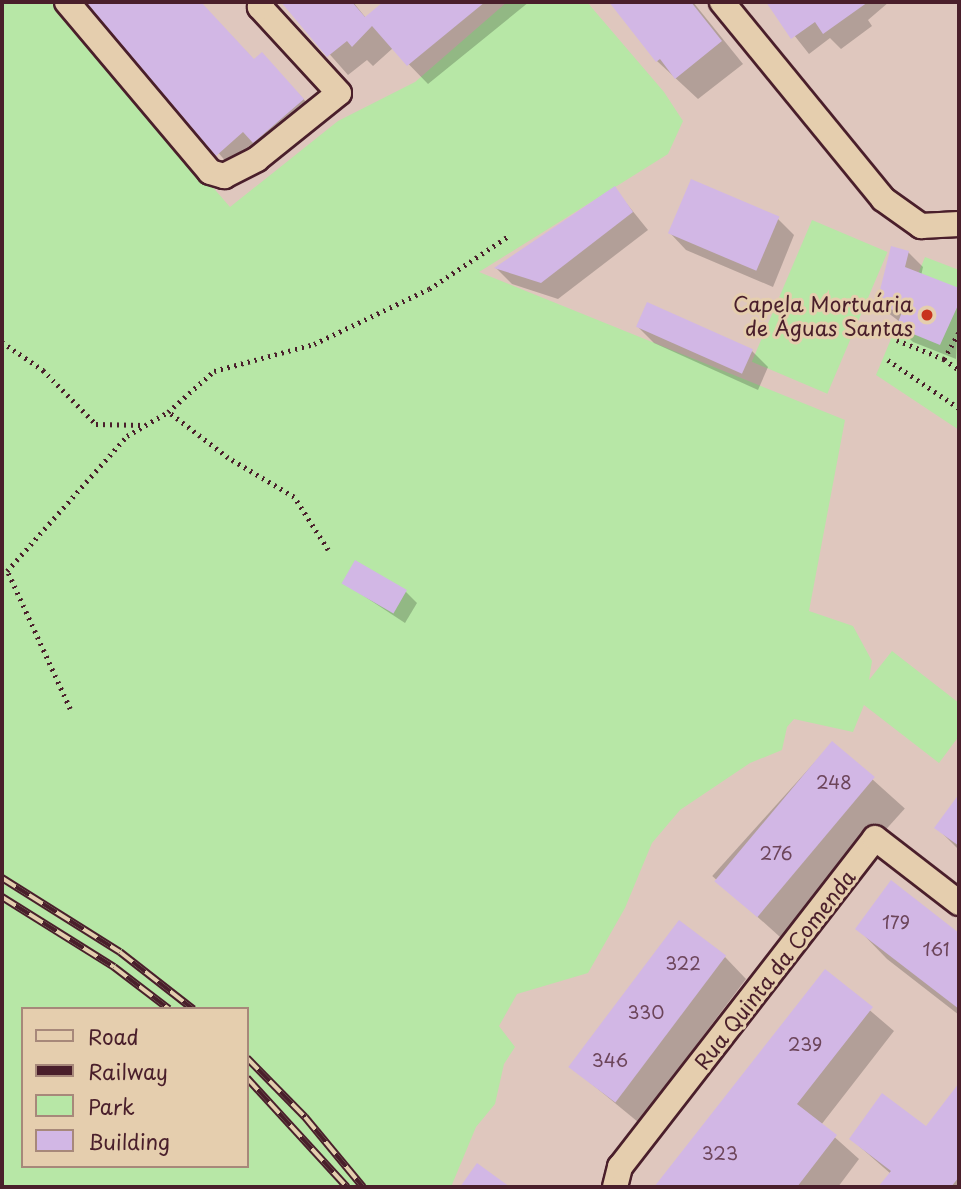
<!DOCTYPE html>
<meta charset="utf-8">
<style>
body{margin:0}
#map{position:relative;width:961px;height:1189px;overflow:hidden;background:#dfc7be;font-family:"Playpen Sans",sans-serif}
div>[style]{position:absolute}
.green>*{inset:0;background:#b7e7a6;transform-origin:0 0}
.shadow>*{inset:0;background:#0003;transform-origin:0 0}
.building>*{inset:0;background:#d2b7e5;transform-origin:0 0}
.path>*{height:4.5px;margin-top:-2.25px;transform-origin:0;background:repeating-linear-gradient(90deg,#4a1f2b 0 2px,transparent 0 7px)}
.roads{filter:drop-shadow(2px 0 #4a1f2b) drop-shadow(-2px 0 #4a1f2b) drop-shadow(0 2px #4a1f2b) drop-shadow(0 -2px #4a1f2b)}
.minor>*{height:24px;margin:-12px;padding:0 12px;transform-origin:12px;border-radius:12px;background:#e5ceae}
.rail>*{height:8px;margin-top:-4px;transform-origin:0;background:repeating-linear-gradient(90deg,#e5ceae 0 16px,#4a1f2b 0 32px);box-sizing:border-box;border-block:2px solid #4a1f2b}
.dots>*{width:19px;height:19px;translate:-50% -50%;box-sizing:border-box;border:4px solid #e5ceae;border-radius:50%}
span{translate:-50% -50%;white-space:nowrap;text-align:center;line-height:1.15;-webkit-text-stroke:6px #e5ceae;paint-order:stroke}
.number-label{font-size:18px;color:#6c455a}
.number-label span{-webkit-text-stroke-width:0}
.poi-label{font-size:21px;color:#4a1f2b}
.right{translate:-100% -50%;text-align:right}
.street-label{font-size:21px;color:#4a1f2b}
.frame{position:absolute;inset:0;border:4px solid #4a1f2b;pointer-events:none}
.legend{position:absolute;left:21px;top:1007px;width:228px;height:161px;box-sizing:border-box;background:#e5ceae;border:2px solid #a7887a;margin:0;padding:9px 12px;list-style:none;font-size:21px;color:#4a1f2b}
.legend li{display:flex;align-items:center;gap:14px;height:35px}
.legend b{width:35px;border:2px solid #a7887a}
</style>
<div id="map">
<div class="green">
<i style="clip-path:polygon(evenodd,2px 2px,63px 2px,74px 27px,230px 207px,338px 121px,415px 82px,507px 2px,587px 2px,664px 92px,683px 121px,668px 154px,479px 272px,845px 420px,809px 611px,853px 626px,872px 661px,869px 680px,892px 651px,959px 703px,959px 736px,939px 763px,864px 705px,853px 732px,794px 719px,787px 727px,782px 750px,750px 763px,680px 810px,652px 843px,625px 908px,588px 973px,517px 994px,499px 1026px,515px 1047px,504px 1064px,495px 1104px,476px 1127px,451px 1187px,2px 1187px,2px 2px,23px 1009px,247px 1009px,247px 1166px,23px 1166px,23px 1009px)"></i>
<i style="left:812px;top:220px;width:82px;height:154px;rotate:23deg"></i>
<i style="clip-path:polygon(925px 257px,959px 270px,959px 430px,876px 375px)"></i>
</div>
<div class="shadow">
<i style="clip-path:polygon(89px 2px,200px 2px,255px 61px,262px 54px,319px 116px,234px 171px)"></i>
<i style="clip-path:polygon(295px 2px,353px 2px,366px 18px,386px 2px,529px 2px,428px 84px,393px 48px,373px 66px,367px 60px,348px 75px,288px 7px)"></i>
<i style="clip-path:polygon(611px 2px,693px 2px,743px 64px,698px 99px,657px 61px)"></i>
<i style="clip-path:polygon(768px 2px,889px 2px,868px 20px,872px 26px,841px 49px,830px 38px,809px 54px)"></i>
<i style="clip-path:polygon(614px 188px,648px 230px,558px 299px,512px 284px,496px 268px)"></i>
<i style="clip-path:polygon(778px 219px,794px 235px,773px 287px,686px 250px,670px 233px)"></i>
<i style="clip-path:polygon(908px 252px,923px 267px,921px 276px,959px 290px,956px 359px,913px 342px,898px 327px,900px 322px,878px 305px)"></i>
<i style="clip-path:polygon(638px 327px,752px 351px,768px 367px,758px 390px,654px 343px)"></i>
<i style="clip-path:polygon(344px 583px,406px 592px,417px 603px,405px 623px)"></i>
<i style="left:832px;top:743px;width:98px;height:179px;rotate:42deg"></i>
<i style="clip-path:polygon(959px 797px,959px 850px,937px 828px)"></i>
<i style="clip-path:polygon(892px 883px,959px 935px,959px 1015px,887px 959px,857px 928px)"></i>
<i style="clip-path:polygon(725px 957px,746px 979px,638px 1122px,571px 1067px)"></i>
<i style="clip-path:polygon(825px 972px,894px 1031px,821px 1125px,859px 1159px,838px 1187px,656px 1187px)"></i>
<i style="clip-path:polygon(959px 1086px,959px 1187px,881px 1187px,891px 1174px,851px 1139px,927px 1128px)"></i>
</div>
<div class="building">
<i style="clip-path:polygon(86px 2px,201px 2px,254px 59px,262px 52px,304px 99px,253px 143px,243px 132px,216px 156px)"></i>
<i style="clip-path:polygon(281px 2px,352px 2px,365px 17px,383px 2px,485px 2px,407px 66px,372px 26px,352px 47px,347px 41px,327px 57px)"></i>
<i style="clip-path:polygon(609px 2px,691px 2px,722px 41px,675px 79px,660px 59px,656px 62px)"></i>
<i style="clip-path:polygon(766px 2px,868px 2px,823px 34px,815px 22px,791px 39px)"></i>
<i style="left:691px;top:179px;width:96px;height:59px;rotate:23deg"></i>
<i style="clip-path:polygon(615px 186px,633px 212px,541px 283px,494px 268px)"></i>
<i style="clip-path:polygon(891px 246px,909px 251px,905px 267px,959px 288px,959px 303px,940px 345px,896px 327px,902px 312px,876px 306px)"></i>
<i style="left:647px;top:302px;width:116px;height:27px;rotate:24deg"></i>
<i style="left:355px;top:560px;width:60px;height:27px;rotate:30deg"></i>
<i style="left:832px;top:741px;width:56px;height:183px;rotate:40deg"></i>
<i style="clip-path:polygon(959px 794px,959px 846px,934px 828px)"></i>
<i style="clip-path:polygon(891px 880px,959px 933px,959px 1009px,855px 929px)"></i>
<i style="left:679px;top:920px;width:59px;height:184px;rotate:37deg"></i>
<i style="clip-path:polygon(825px 969px,873px 1007px,797px 1104px,837px 1135px,797px 1187px,654px 1187px)"></i>
<i style="clip-path:polygon(959px 1083px,959px 1177px,951px 1187px,878px 1187px,891px 1171px,849px 1139px,882px 1093px,926px 1126px)"></i>
<i style="clip-path:polygon(477px 1163px,510px 1187px,460px 1187px)"></i>
</div>
<div class="path">
<i style="left:897px;top:340px;width:51px;rotate:22deg"></i>
<i style="left:944px;top:359px;width:31px;rotate:-61deg"></i>
<i style="left:2px;top:342px;width:50px;rotate:34.3deg"></i>
<i style="left:43px;top:370px;width:76px;rotate:45.5deg"></i>
<i style="left:96px;top:424px;width:48px;rotate:1.2deg"></i>
<i style="left:944px;top:359px;width:19px;rotate:36deg"></i>
<i style="left:888px;top:360px;width:86px;rotate:34.1deg"></i>
<i style="left:328px;top:550px;width:63px;rotate:-122.7deg"></i>
<i style="left:294px;top:497px;width:77px;rotate:-149.4deg"></i>
<i style="left:228px;top:458px;width:76px;rotate:-142.5deg"></i>
<i style="left:168px;top:412px;width:62px;rotate:-41.7deg"></i>
<i style="left:214px;top:371px;width:104px;rotate:-15.1deg"></i>
<i style="left:314px;top:344px;width:127px;rotate:-25.6deg"></i>
<i style="left:429px;top:289px;width:97px;rotate:-33.7deg"></i>
<i style="left:70px;top:709px;width:152px;rotate:-114.5deg"></i>
<i style="left:7px;top:571px;width:181px;rotate:-48.4deg"></i>
<i style="left:127px;top:436px;width:48px;rotate:-30.3deg"></i>
</div>
<div class="roads">
<div class="minor">
<i style="left:67px;top:2px;width:222px;rotate:49.9deg"></i>
<i style="left:210px;top:172px;width:15px;rotate:16deg"></i>
<i style="left:224px;top:176px;width:37px;rotate:-27deg"></i>
<i style="left:257px;top:159px;width:105px;rotate:-38.8deg"></i>
<i style="left:339px;top:93px;width:117px;rotate:-132.6deg"></i>
<i style="left:260px;top:7px;width:5px;rotate:-68deg"></i>
<i style="left:722px;top:2px;width:254px;rotate:50.7deg"></i>
<i style="left:883px;top:199px;width:47px;rotate:35.4deg"></i>
<i style="left:921px;top:226px;width:38px;rotate:-3deg"></i>
<i style="left:615px;top:1187px;width:21px;rotate:-76deg"></i>
<i style="left:620px;top:1167px;width:416px;rotate:-52.2deg"></i>
<i style="left:875px;top:838px;width:106px;rotate:37.7deg"></i>
</div>
</div>
<div class="rail">
<i style="left:2px;top:878px;width:139px;rotate:32.1deg"></i>
<i style="left:120px;top:952px;width:93px;rotate:38deg"></i>
<i style="left:2px;top:897px;width:132px;rotate:32deg"></i>
<i style="left:114px;top:967px;width:69px;rotate:37.4deg"></i>
<i style="left:247px;top:1058px;width:83px;rotate:45.5deg"></i>
<i style="left:305px;top:1117px;width:91px;rotate:50.4deg"></i>
<i style="left:247px;top:1078px;width:148px;rotate:47.5deg"></i>
</div>
<div class="dots">
<i style="left:927px;top:315px;background:#c8321e"></i>
</div>
<div class="number-label">
<span style="left:834px;top:782px">248</span>
<span style="left:776px;top:853px">276</span>
<span style="left:896px;top:922px">179</span>
<span style="left:936px;top:949px">161</span>
<span style="left:683px;top:963px">322</span>
<span style="left:646px;top:1012px">330</span>
<span style="left:805px;top:1044px">239</span>
<span style="left:610px;top:1060px">346</span>
<span style="left:720px;top:1153px">323</span>
</div>
<div class="poi-label">
<span class="right" style="left:913px;top:315px">Capela Mortuária<br>de Águas Santas</span>
</div>
<div class="street-label">
<span style="left:774px;top:969px;rotate:-52deg">Rua Quinta da Comenda</span>
</div>
<div class="frame"></div>
<ul class="legend">
<li><b style="height:9px;background:#e5ceae"></b>Road</li>
<li><b style="height:9px;background:#4a1f2b"></b>Railway</li>
<li><b style="height:19px;background:#b7e7a6"></b>Park</li>
<li><b style="height:19px;background:#d2b7e5"></b>Building</li>
</ul>
</div>
